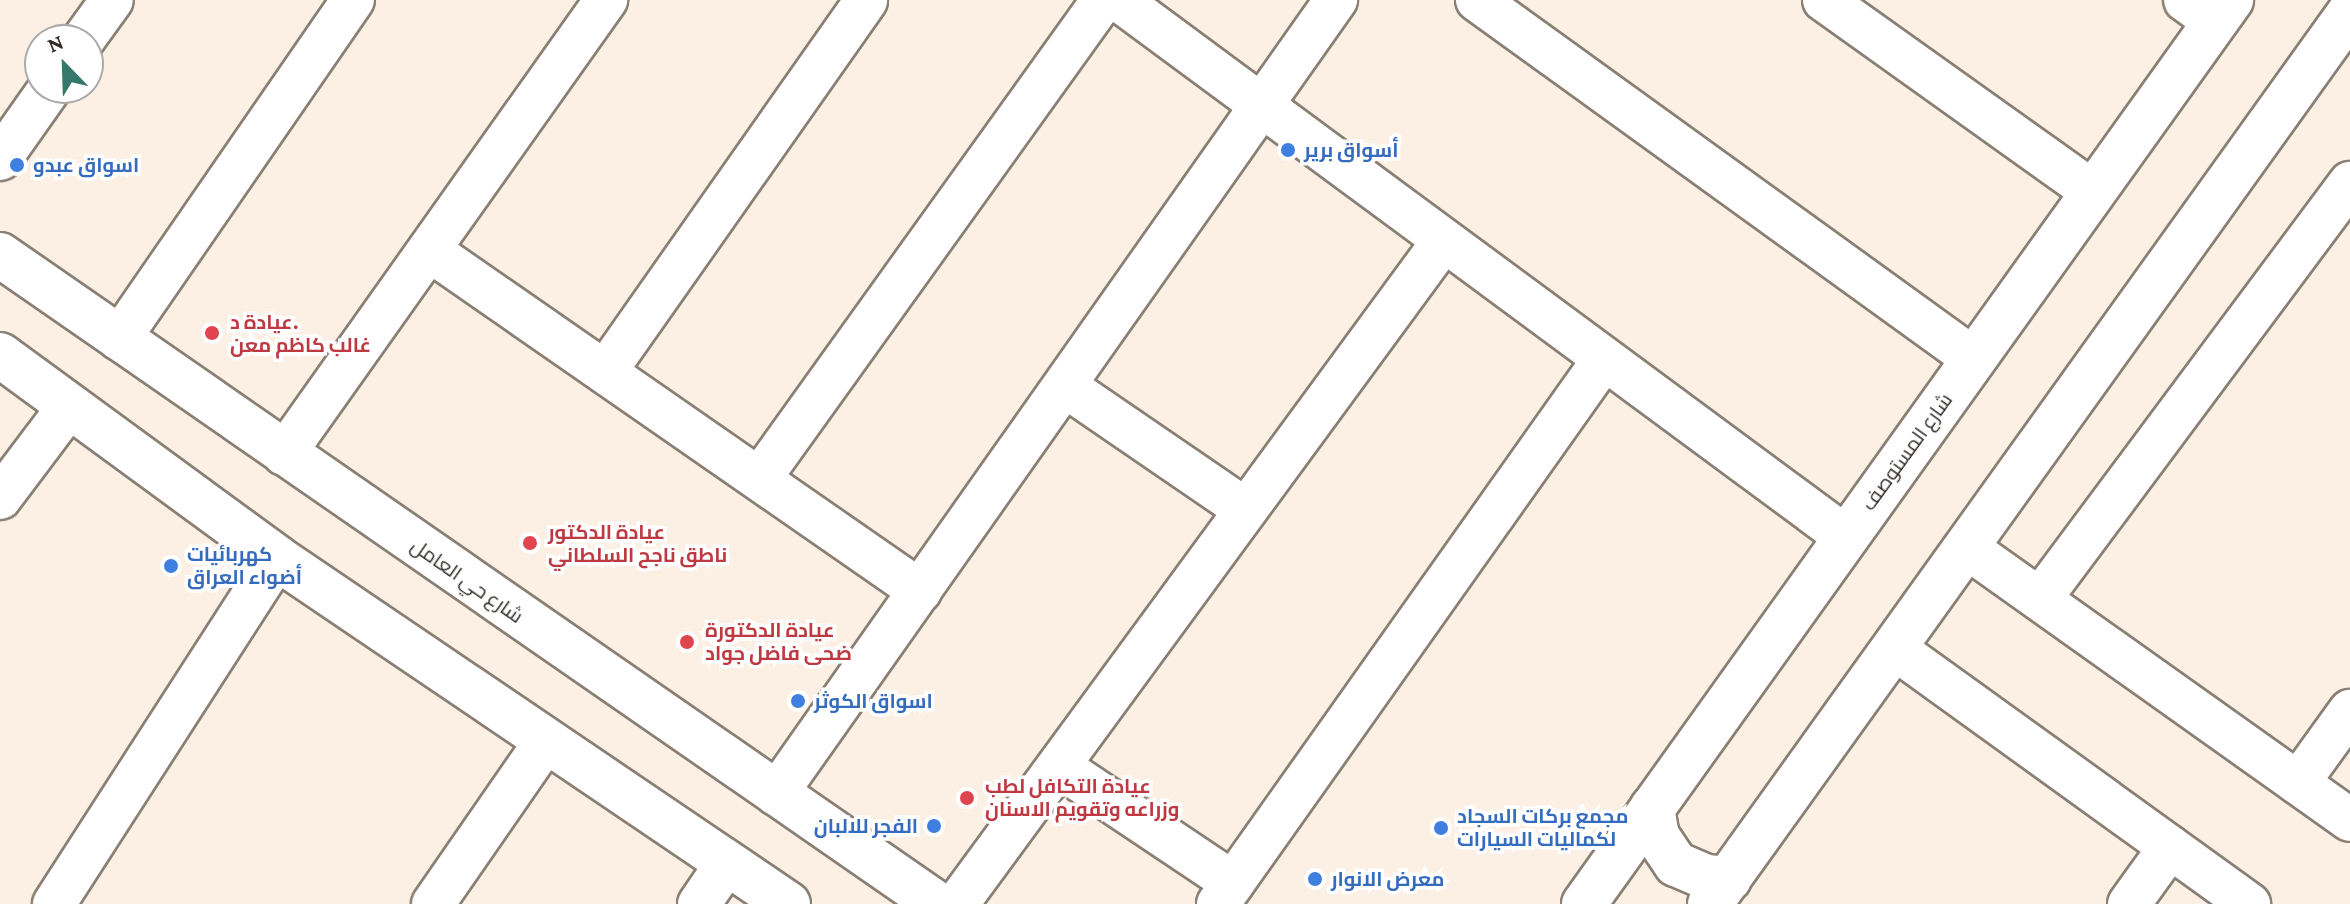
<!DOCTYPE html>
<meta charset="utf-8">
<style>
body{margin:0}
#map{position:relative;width:2350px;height:904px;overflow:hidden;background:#fcf0e4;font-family:"Crimson Pro",Cairo,serif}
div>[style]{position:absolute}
.roads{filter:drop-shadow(2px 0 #8a7f74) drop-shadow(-2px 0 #8a7f74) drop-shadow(0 2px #8a7f74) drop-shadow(0 -2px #8a7f74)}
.minor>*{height:42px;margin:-21px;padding:0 21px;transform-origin:21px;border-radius:21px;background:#fff}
.secondary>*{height:44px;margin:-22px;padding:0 22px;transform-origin:22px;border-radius:22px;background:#fff}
.dots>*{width:22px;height:22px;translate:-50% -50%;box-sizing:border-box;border:4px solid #fff;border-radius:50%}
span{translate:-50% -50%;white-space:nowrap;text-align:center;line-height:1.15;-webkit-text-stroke:7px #fff;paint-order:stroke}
.shop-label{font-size:20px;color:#366cbe;font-weight:700}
.left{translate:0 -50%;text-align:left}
.right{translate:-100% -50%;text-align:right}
.health-label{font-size:20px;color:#be3a42;font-weight:700}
.street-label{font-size:20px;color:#302b27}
.north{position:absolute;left:24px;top:24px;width:80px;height:80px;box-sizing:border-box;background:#fff;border:2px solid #acaaa9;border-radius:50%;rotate:337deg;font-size:22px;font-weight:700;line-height:32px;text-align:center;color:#302b27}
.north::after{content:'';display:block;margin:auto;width:28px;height:36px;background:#35796c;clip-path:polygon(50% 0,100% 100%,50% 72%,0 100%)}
</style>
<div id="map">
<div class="roads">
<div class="minor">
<i style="left:1119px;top:0;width:904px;rotate:36.45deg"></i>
<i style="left:1477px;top:0;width:613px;rotate:35.84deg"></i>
<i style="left:1824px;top:0;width:330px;rotate:35.5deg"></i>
<i style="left:2185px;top:0;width:37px;rotate:36deg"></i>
<i style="left:83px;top:40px;width:49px;rotate:-54.1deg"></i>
<i style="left:0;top:159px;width:87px;rotate:-54.8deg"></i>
<i style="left:429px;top:250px;width:598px;rotate:34.78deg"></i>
<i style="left:119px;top:339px;width:412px;rotate:-55.4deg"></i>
<i style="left:605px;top:372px;width:454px;rotate:-54.9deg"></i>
<i style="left:1065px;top:386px;width:219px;rotate:34.4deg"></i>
<i style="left:284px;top:454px;width:557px;rotate:-54.65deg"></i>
<i style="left:760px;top:478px;width:588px;rotate:-54.34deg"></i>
<i style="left:0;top:498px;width:116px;rotate:-53deg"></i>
<i style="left:1966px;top:547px;width:471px;rotate:35.4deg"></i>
<i style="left:2040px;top:599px;width:519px;rotate:-53.31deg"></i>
<i style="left:1894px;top:648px;width:438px;rotate:35.8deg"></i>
<i style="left:1060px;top:767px;width:208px;rotate:33.8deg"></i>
<i style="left:2298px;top:783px;width:89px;rotate:-54.2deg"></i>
<i style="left:776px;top:794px;width:972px;rotate:-54.81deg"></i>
<i style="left:54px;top:904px;width:412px;rotate:-57.2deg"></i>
<i style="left:433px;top:904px;width:197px;rotate:-55.3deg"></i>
<i style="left:699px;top:904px;width:50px;rotate:-55.7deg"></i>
<i style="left:957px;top:904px;width:823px;rotate:-53.74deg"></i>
<i style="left:1218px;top:904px;width:668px;rotate:-54.69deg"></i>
<i style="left:2129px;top:904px;width:70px;rotate:-54.3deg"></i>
</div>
<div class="secondary">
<i style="left:0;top:255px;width:1140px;rotate:34.71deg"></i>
<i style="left:0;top:355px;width:343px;rotate:36.2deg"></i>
<i style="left:277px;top:558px;width:617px;rotate:34.1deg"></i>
<i style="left:1652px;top:808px;width:28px;rotate:80deg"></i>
<i style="left:1657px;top:836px;width:34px;rotate:56deg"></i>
<i style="left:1676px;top:864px;width:33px;rotate:23deg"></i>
<i style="left:1706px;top:877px;width:23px;rotate:5deg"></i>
<i style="left:1584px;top:904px;width:1112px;rotate:-54.41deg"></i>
<i style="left:1710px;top:904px;width:1098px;rotate:-54.34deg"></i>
</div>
</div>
<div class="dots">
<i style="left:1288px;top:150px;background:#3f7fe0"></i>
<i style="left:17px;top:165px;background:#3f7fe0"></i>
<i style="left:212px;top:333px;background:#e0444e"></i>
<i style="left:530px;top:543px;background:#e0444e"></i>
<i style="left:171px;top:566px;background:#3f7fe0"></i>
<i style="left:687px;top:642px;background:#e0444e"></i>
<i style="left:798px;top:701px;background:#3f7fe0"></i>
<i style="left:967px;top:798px;background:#e0444e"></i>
<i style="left:934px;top:826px;background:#3f7fe0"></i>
<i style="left:1441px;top:828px;background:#3f7fe0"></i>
<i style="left:1315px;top:879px;background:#3f7fe0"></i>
</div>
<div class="shop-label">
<span class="left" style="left:1304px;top:150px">أسواق برير</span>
<span class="left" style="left:33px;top:165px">اسواق عبدو</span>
<span class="left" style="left:187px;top:566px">كهربائيات<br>أضواء العراق</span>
<span class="left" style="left:814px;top:701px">اسواق الكوثر</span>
<span class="left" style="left:1457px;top:828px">مجمع بركات السجاد<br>لكماليات السيارات</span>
<span class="right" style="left:918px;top:826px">الفجر للالبان</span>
<span class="left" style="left:1331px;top:879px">معرض الانوار</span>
</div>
<div class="health-label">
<span class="left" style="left:230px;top:334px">عيادة د.<br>غالب كاظم معن</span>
<span class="left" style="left:548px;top:544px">عيادة الدكتور<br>ناطق ناجح السلطاني</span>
<span class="left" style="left:705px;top:642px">عيادة الدكتورة<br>ضحى فاضل جواد</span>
<span class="left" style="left:985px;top:798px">عيادة التكافل لطب<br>وزراعه وتقويم الاسنان</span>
</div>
<div class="street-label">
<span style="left:1907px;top:452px;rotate:-54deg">شارع المستوصف</span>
<span style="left:467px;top:581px;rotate:35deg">شارع حي العامل</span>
</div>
<div class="north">N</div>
</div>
